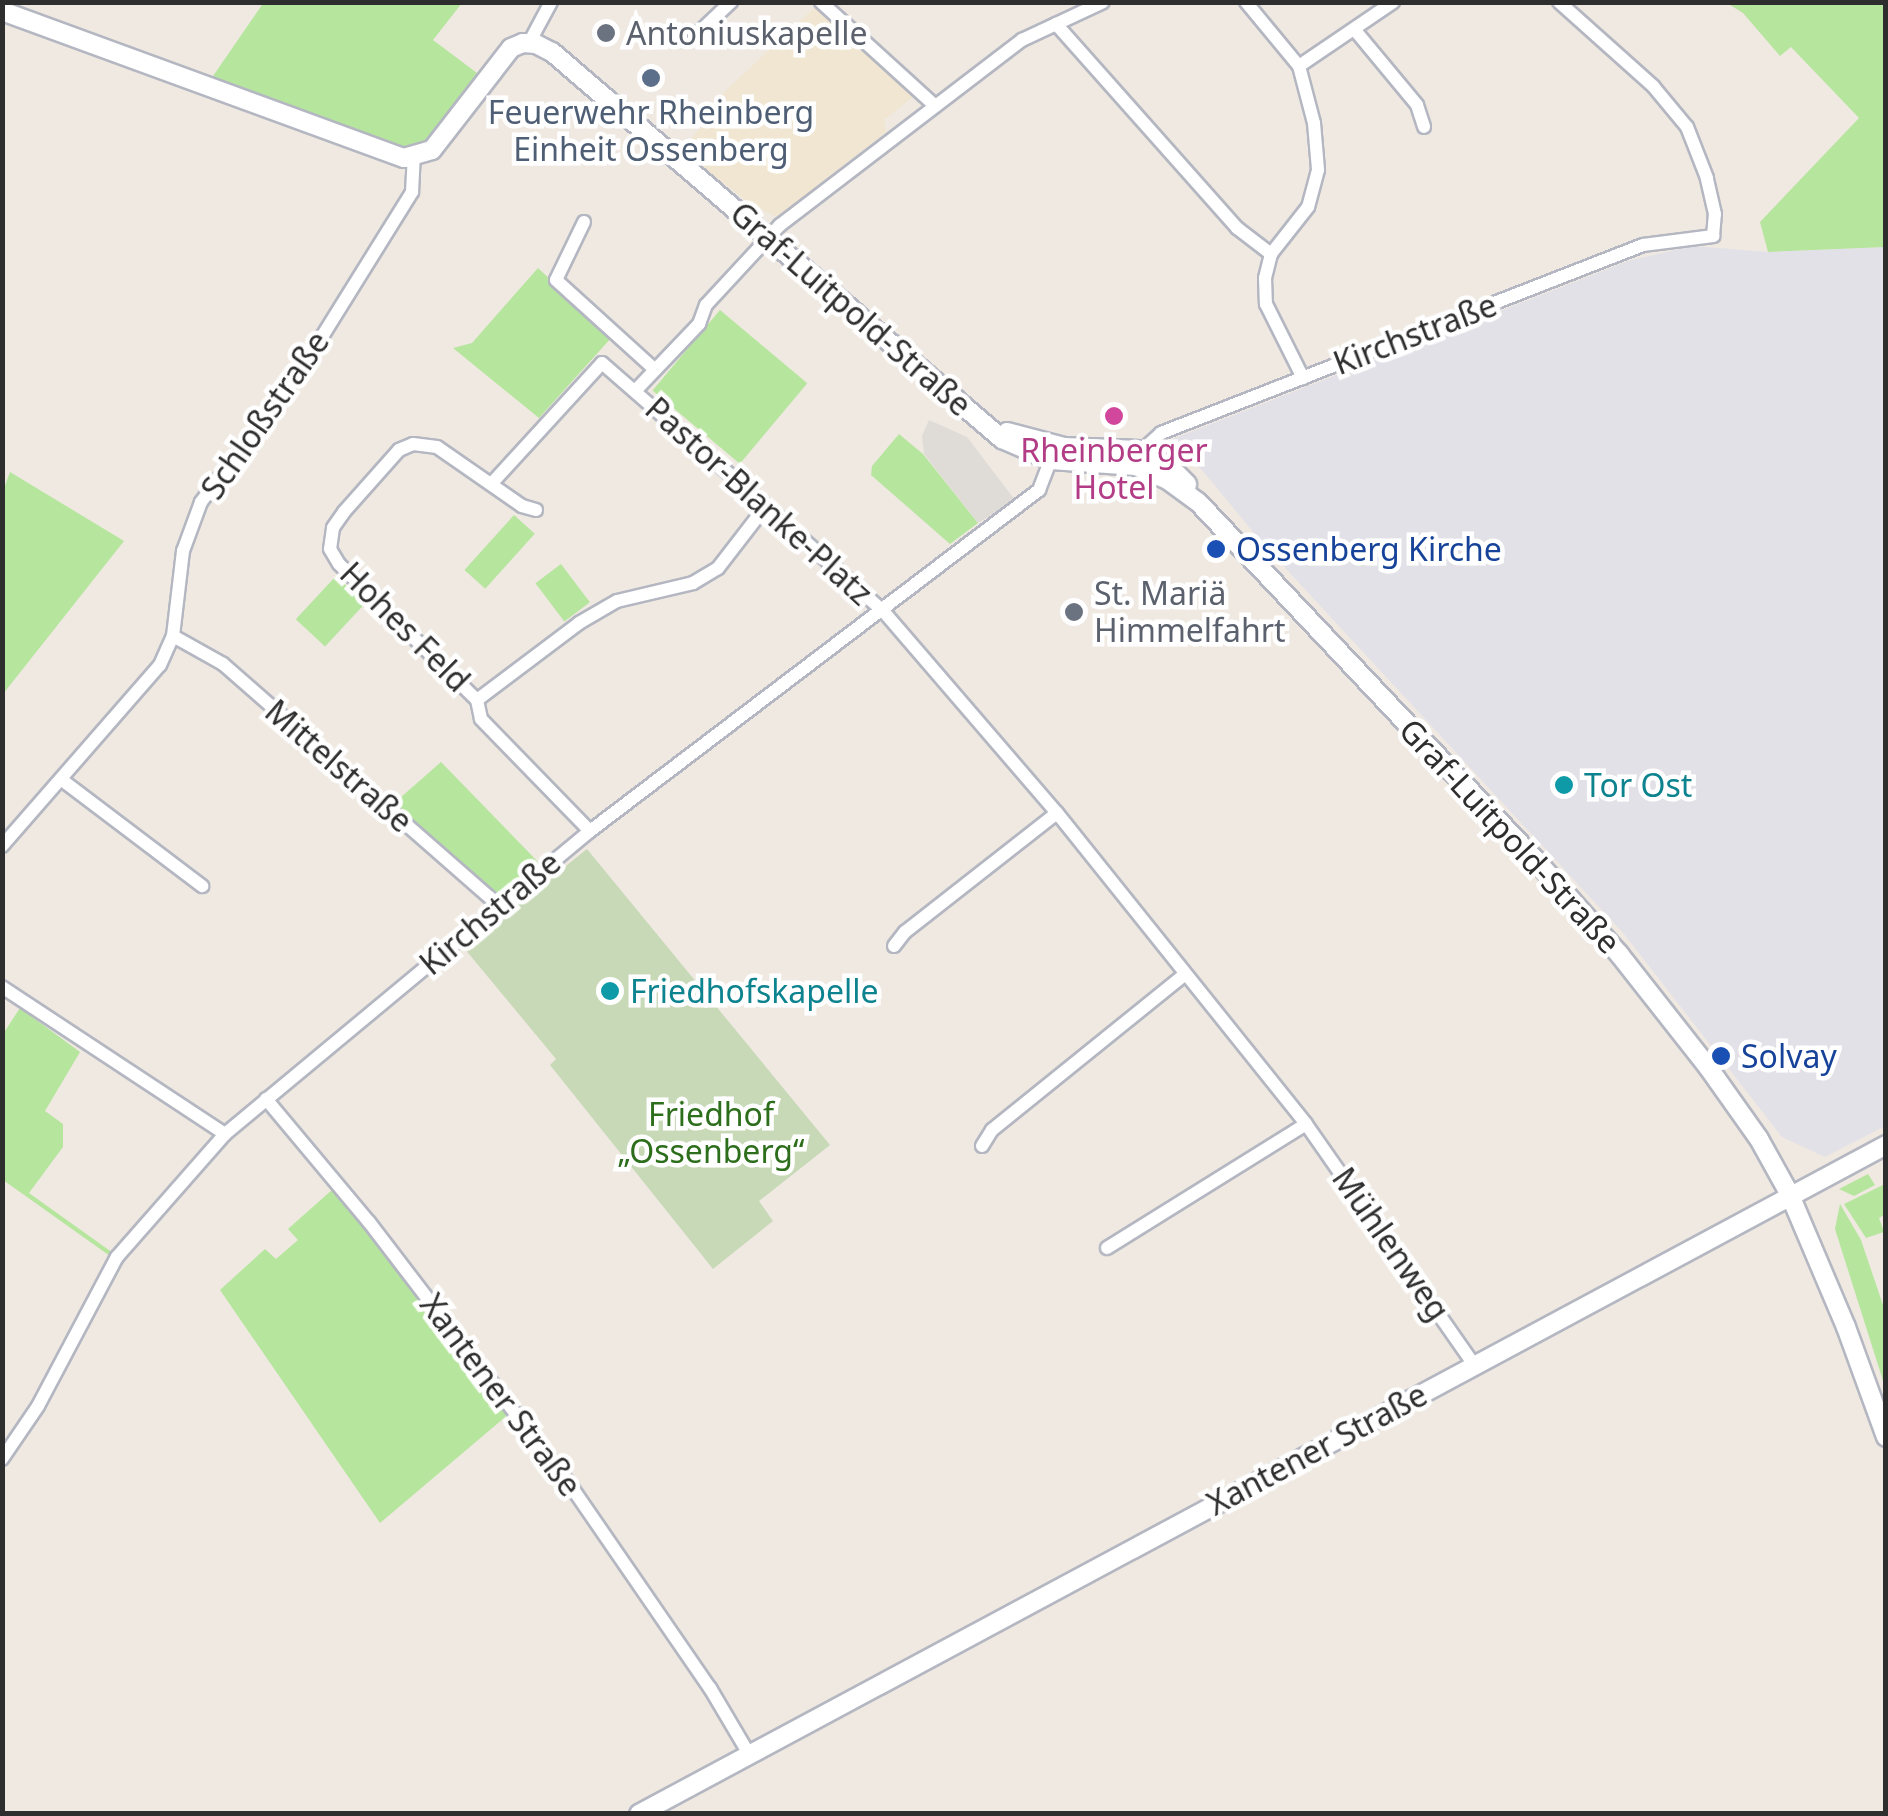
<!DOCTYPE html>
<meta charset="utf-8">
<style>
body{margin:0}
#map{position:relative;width:1888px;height:1816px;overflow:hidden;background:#efe9e1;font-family:"Noto Sans",sans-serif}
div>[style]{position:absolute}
.industrial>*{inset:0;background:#e3e1e8}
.education>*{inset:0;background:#f0e6d1}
.green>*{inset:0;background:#b6e59e;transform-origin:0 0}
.cemetery>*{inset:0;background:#c8d9b8}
.plaza>*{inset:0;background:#dfdcd8}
.roads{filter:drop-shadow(2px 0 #b4b7c1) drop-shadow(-2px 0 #b4b7c1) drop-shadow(0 2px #b4b7c1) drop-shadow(0 -2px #b4b7c1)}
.street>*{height:12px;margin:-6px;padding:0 6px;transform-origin:6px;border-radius:6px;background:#fff}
.secondary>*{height:18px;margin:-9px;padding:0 9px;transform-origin:9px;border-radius:9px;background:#fff}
.dots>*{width:28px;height:28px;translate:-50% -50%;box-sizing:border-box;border:5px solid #fff;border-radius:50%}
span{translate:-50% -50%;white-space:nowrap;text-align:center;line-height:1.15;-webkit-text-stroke:9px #fff;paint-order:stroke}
.worship-label{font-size:32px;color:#5b616d}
.left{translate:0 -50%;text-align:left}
.service-label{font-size:32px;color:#4e5e75}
.street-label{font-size:32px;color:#2e2e2e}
.hotel-label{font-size:32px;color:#b23c85}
.transit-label{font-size:32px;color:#164399}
.culture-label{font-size:32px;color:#0d838f}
.park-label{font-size:32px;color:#2c6e1b}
.frame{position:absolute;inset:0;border:5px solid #2e2e2e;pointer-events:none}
</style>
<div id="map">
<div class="industrial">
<i style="clip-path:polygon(1692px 246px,1768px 252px,1885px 247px,1885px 1126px,1825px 1157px,1782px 1137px,1624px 934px,1263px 544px,1203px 471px,1165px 442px,1628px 261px)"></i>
</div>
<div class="education">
<i style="clip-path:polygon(815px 7px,913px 97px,884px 120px,886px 132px,777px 217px,755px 207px,681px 151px,723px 100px,720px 96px)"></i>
</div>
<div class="green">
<i style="clip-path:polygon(264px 2px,462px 3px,433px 40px,477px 73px,431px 139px,422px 146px,403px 150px,211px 79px)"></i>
<i style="clip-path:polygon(1727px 3px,1885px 3px,1885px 247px,1768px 252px,1760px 222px,1859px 118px,1791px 47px,1780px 56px,1743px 13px)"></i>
<i style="clip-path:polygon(538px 268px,612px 337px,539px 418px,453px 348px,472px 343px)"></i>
<i style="left:720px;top:310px;width:114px;height:105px;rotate:40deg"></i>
<i style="clip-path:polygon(899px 434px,923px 454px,978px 523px,950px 544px,871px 475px,872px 466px)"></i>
<i style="clip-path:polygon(10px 472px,124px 541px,3px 694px,2px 494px)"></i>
<i style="left:514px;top:515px;width:28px;height:74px;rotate:42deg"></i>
<i style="left:561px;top:564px;width:48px;height:32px;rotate:53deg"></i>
<i style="left:336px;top:576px;width:40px;height:59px;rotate:43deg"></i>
<i style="clip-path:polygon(441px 762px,540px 864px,497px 897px,392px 805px)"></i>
<i style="clip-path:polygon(20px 1008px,80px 1052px,45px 1111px,63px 1124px,63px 1147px,29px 1193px,113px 1253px,110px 1256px,3px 1180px,3px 1034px)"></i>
<i style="clip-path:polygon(1868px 1174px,1875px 1185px,1854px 1196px,1839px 1189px)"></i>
<i style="clip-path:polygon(1885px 1184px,1885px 1214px,1879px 1218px,1884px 1232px,1866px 1238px,1844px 1204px)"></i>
<i style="clip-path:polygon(333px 1189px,510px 1413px,380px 1523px,220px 1290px,265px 1249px,276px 1259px,298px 1240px,288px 1229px)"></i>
<i style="clip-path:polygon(1840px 1204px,1861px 1240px,1885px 1311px,1885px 1387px,1835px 1229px)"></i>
</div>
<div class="cemetery">
<i style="clip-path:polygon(587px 849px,830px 1145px,759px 1201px,773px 1221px,713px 1269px,550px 1065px,556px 1059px,464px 948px)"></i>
</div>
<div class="plaza">
<i style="clip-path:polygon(929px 420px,967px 437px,1015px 500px,978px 523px,924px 454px,922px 436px)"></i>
</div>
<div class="roads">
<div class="street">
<i style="left:821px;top:2px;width:153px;rotate:42.3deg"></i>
<i style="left:1246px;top:2px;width:83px;rotate:50.4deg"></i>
<i style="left:1299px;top:66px;width:59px;rotate:75.3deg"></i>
<i style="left:1314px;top:123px;width:47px;rotate:85.1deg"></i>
<i style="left:1318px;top:170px;width:38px;rotate:105deg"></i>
<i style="left:1308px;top:207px;width:60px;rotate:128.2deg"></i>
<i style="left:1271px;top:254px;width:25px;rotate:104deg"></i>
<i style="left:1265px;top:278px;width:26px;rotate:88deg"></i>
<i style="left:1266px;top:304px;width:83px;rotate:63.4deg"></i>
<i style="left:1056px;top:24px;width:273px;rotate:48.4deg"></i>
<i style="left:1237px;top:228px;width:43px;rotate:37.4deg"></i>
<i style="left:1354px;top:29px;width:99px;rotate:50.3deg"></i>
<i style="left:1417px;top:105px;width:23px;rotate:72deg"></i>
<i style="left:695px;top:36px;width:50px;rotate:-43.4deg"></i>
<i style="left:529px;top:43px;width:47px;rotate:-61.8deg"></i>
<i style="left:1299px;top:66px;width:114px;rotate:-34.2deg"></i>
<i style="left:584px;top:222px;width:64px;rotate:115.8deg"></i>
<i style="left:556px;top:280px;width:132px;rotate:42.2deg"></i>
<i style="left:635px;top:391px;width:93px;rotate:-46.3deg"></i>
<i style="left:699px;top:324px;width:20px;rotate:-70deg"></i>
<i style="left:706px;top:305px;width:109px;rotate:-47.2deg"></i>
<i style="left:780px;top:225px;width:305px;rotate:-37.4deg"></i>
<i style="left:1022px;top:40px;width:89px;rotate:-25.1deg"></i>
<i style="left:1138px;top:454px;width:31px;rotate:-42deg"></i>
<i style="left:1161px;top:433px;width:517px;rotate:-21.31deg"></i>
<i style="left:1643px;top:245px;width:71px;rotate:-7.3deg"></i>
<i style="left:1713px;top:236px;width:22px;rotate:-85deg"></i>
<i style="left:1715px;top:214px;width:37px;rotate:-103deg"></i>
<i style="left:1707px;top:178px;width:55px;rotate:-111.4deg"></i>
<i style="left:1687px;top:127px;width:53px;rotate:-129.7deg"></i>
<i style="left:1653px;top:86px;width:126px;rotate:-138.2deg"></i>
<i style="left:493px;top:482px;width:161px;rotate:-47.5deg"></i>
<i style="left:602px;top:363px;width:218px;rotate:41.1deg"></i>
<i style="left:766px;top:506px;width:159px;rotate:41.9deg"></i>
<i style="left:884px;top:612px;width:265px;rotate:49.3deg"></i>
<i style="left:1057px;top:813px;width:398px;rotate:51.3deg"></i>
<i style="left:1306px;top:1124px;width:294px;rotate:55.1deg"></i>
<i style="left:536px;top:510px;width:15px;rotate:-164deg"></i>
<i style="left:522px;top:506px;width:103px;rotate:-145.2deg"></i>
<i style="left:437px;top:447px;width:24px;rotate:-173deg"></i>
<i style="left:413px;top:444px;width:15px;rotate:157deg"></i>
<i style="left:399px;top:450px;width:83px;rotate:131.6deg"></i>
<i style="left:344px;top:512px;width:19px;rotate:125deg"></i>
<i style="left:333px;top:528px;width:21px;rotate:98deg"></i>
<i style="left:330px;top:549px;width:17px;rotate:59deg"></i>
<i style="left:339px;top:564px;width:194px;rotate:44.6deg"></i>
<i style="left:477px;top:700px;width:19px;rotate:78deg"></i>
<i style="left:481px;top:719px;width:156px;rotate:45.8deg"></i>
<i style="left:173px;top:636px;width:57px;rotate:29.2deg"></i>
<i style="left:223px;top:664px;width:367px;rotate:41.2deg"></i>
<i style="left:477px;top:700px;width:128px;rotate:-37deg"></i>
<i style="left:579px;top:623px;width:44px;rotate:-30.1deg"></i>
<i style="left:617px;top:601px;width:78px;rotate:-13.3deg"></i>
<i style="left:693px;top:583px;width:29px;rotate:-31deg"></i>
<i style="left:718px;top:568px;width:78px;rotate:-52.3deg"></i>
<i style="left:62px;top:780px;width:176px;rotate:37.1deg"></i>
<i style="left:2px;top:846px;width:240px;rotate:-48.9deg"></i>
<i style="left:160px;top:665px;width:32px;rotate:-66deg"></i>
<i style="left:173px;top:636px;width:86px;rotate:-83.3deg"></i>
<i style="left:183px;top:551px;width:52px;rotate:-69.8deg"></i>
<i style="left:201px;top:502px;width:173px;rotate:-53deg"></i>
<i style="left:305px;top:364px;width:203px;rotate:-58.1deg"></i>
<i style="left:412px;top:192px;width:34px;rotate:-87deg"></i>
<i style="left:894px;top:946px;width:18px;rotate:-52deg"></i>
<i style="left:905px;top:932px;width:193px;rotate:-38.1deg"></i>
<i style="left:2px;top:987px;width:267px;rotate:33.4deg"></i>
<i style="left:266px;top:1099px;width:160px;rotate:50.1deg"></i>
<i style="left:369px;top:1222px;width:336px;rotate:52.6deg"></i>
<i style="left:573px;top:1489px;width:242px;rotate:55.5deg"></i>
<i style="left:710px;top:1688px;width:77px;rotate:59.4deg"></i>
<i style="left:982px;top:1146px;width:19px;rotate:-58deg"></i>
<i style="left:992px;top:1130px;width:248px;rotate:-38.9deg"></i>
<i style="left:1107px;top:1248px;width:234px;rotate:-31.9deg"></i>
<i style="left:2px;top:1459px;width:64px;rotate:-55.8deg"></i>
<i style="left:38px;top:1406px;width:169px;rotate:-62.1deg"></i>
<i style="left:117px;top:1257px;width:164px;rotate:-48.7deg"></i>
<i style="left:225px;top:1134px;width:474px;rotate:-39.7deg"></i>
<i style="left:590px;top:831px;width:564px;rotate:-37.22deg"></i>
<i style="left:1039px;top:490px;width:39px;rotate:-69deg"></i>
</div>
<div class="secondary">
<i style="left:2px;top:11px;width:428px;rotate:20.1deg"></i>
<i style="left:404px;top:158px;width:29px;rotate:-16deg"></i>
<i style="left:432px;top:150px;width:129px;rotate:-52.2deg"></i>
<i style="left:511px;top:48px;width:13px;rotate:-23deg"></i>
<i style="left:523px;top:43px;width:13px;rotate:4deg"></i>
<i style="left:536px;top:44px;width:18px;rotate:27deg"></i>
<i style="left:552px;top:52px;width:594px;rotate:40.7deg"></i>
<i style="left:1002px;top:439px;width:53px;rotate:23.2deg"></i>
<i style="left:1051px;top:460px;width:85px;rotate:4deg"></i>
<i style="left:1136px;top:466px;width:36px;rotate:24deg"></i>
<i style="left:1169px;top:481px;width:36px;rotate:36deg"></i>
<i style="left:1198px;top:502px;width:500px;rotate:46.7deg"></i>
<i style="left:1541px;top:866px;width:118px;rotate:48.4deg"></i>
<i style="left:1619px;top:954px;width:144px;rotate:51.8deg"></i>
<i style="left:1708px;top:1067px;width:88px;rotate:54.7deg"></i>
<i style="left:1759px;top:1139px;width:64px;rotate:61deg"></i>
<i style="left:1790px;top:1195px;width:143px;rotate:67deg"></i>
<i style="left:1846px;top:1327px;width:117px;rotate:70deg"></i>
<i style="left:1007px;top:432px;width:59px;rotate:14.7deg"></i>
<i style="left:1064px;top:447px;width:75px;rotate:2.3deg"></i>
<i style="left:1139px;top:450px;width:37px;rotate:29deg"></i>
<i style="left:1171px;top:468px;width:23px;rotate:45deg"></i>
<i style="left:639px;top:1814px;width:1415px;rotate:-28.21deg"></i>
</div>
</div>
<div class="dots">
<i style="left:606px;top:33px;background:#6b7280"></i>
<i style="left:651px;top:78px;background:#5c6f8a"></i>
<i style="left:1114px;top:416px;background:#d1479c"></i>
<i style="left:1216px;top:549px;background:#1a4fb4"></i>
<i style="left:1074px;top:612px;background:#6b7280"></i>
<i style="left:1564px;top:785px;background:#0f9aa8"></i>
<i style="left:610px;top:991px;background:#0f9aa8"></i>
<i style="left:1721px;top:1056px;background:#1a4fb4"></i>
</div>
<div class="worship-label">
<span class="left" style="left:626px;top:33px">Antoniuskapelle</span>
<span class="left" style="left:1094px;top:612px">St. Mariä<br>Himmelfahrt</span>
</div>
<div class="service-label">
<span style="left:651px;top:131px">Feuerwehr Rheinberg<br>Einheit Ossenberg</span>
</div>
<div class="street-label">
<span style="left:851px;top:309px;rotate:41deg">Graf-Luitpold-Straße</span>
<span style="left:1415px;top:334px;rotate:-21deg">Kirchstraße</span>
<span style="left:265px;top:415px;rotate:-55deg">Schloßstraße</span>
<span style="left:759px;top:501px;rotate:42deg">Pastor-Blanke-Platz</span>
<span style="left:405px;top:627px;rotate:45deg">Hohes Feld</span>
<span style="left:339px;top:766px;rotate:41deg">Mittelstraße</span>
<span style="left:1510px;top:836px;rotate:47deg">Graf-Luitpold-Straße</span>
<span style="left:490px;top:913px;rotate:-40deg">Kirchstraße</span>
<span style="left:1391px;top:1244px;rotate:55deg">Mühlenweg</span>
<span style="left:501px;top:1395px;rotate:53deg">Xantener Straße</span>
<span style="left:1317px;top:1449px;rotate:-28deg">Xantener Straße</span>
</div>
<div class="hotel-label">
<span style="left:1114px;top:469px">Rheinberger<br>Hotel</span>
</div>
<div class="transit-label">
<span class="left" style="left:1236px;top:549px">Ossenberg Kirche</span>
<span class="left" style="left:1741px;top:1056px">Solvay</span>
</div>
<div class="culture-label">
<span class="left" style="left:1584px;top:785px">Tor Ost</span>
<span class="left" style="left:630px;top:991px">Friedhofskapelle</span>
</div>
<div class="park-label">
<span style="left:711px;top:1133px">Friedhof<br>„Ossenberg“</span>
</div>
<div class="frame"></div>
</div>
